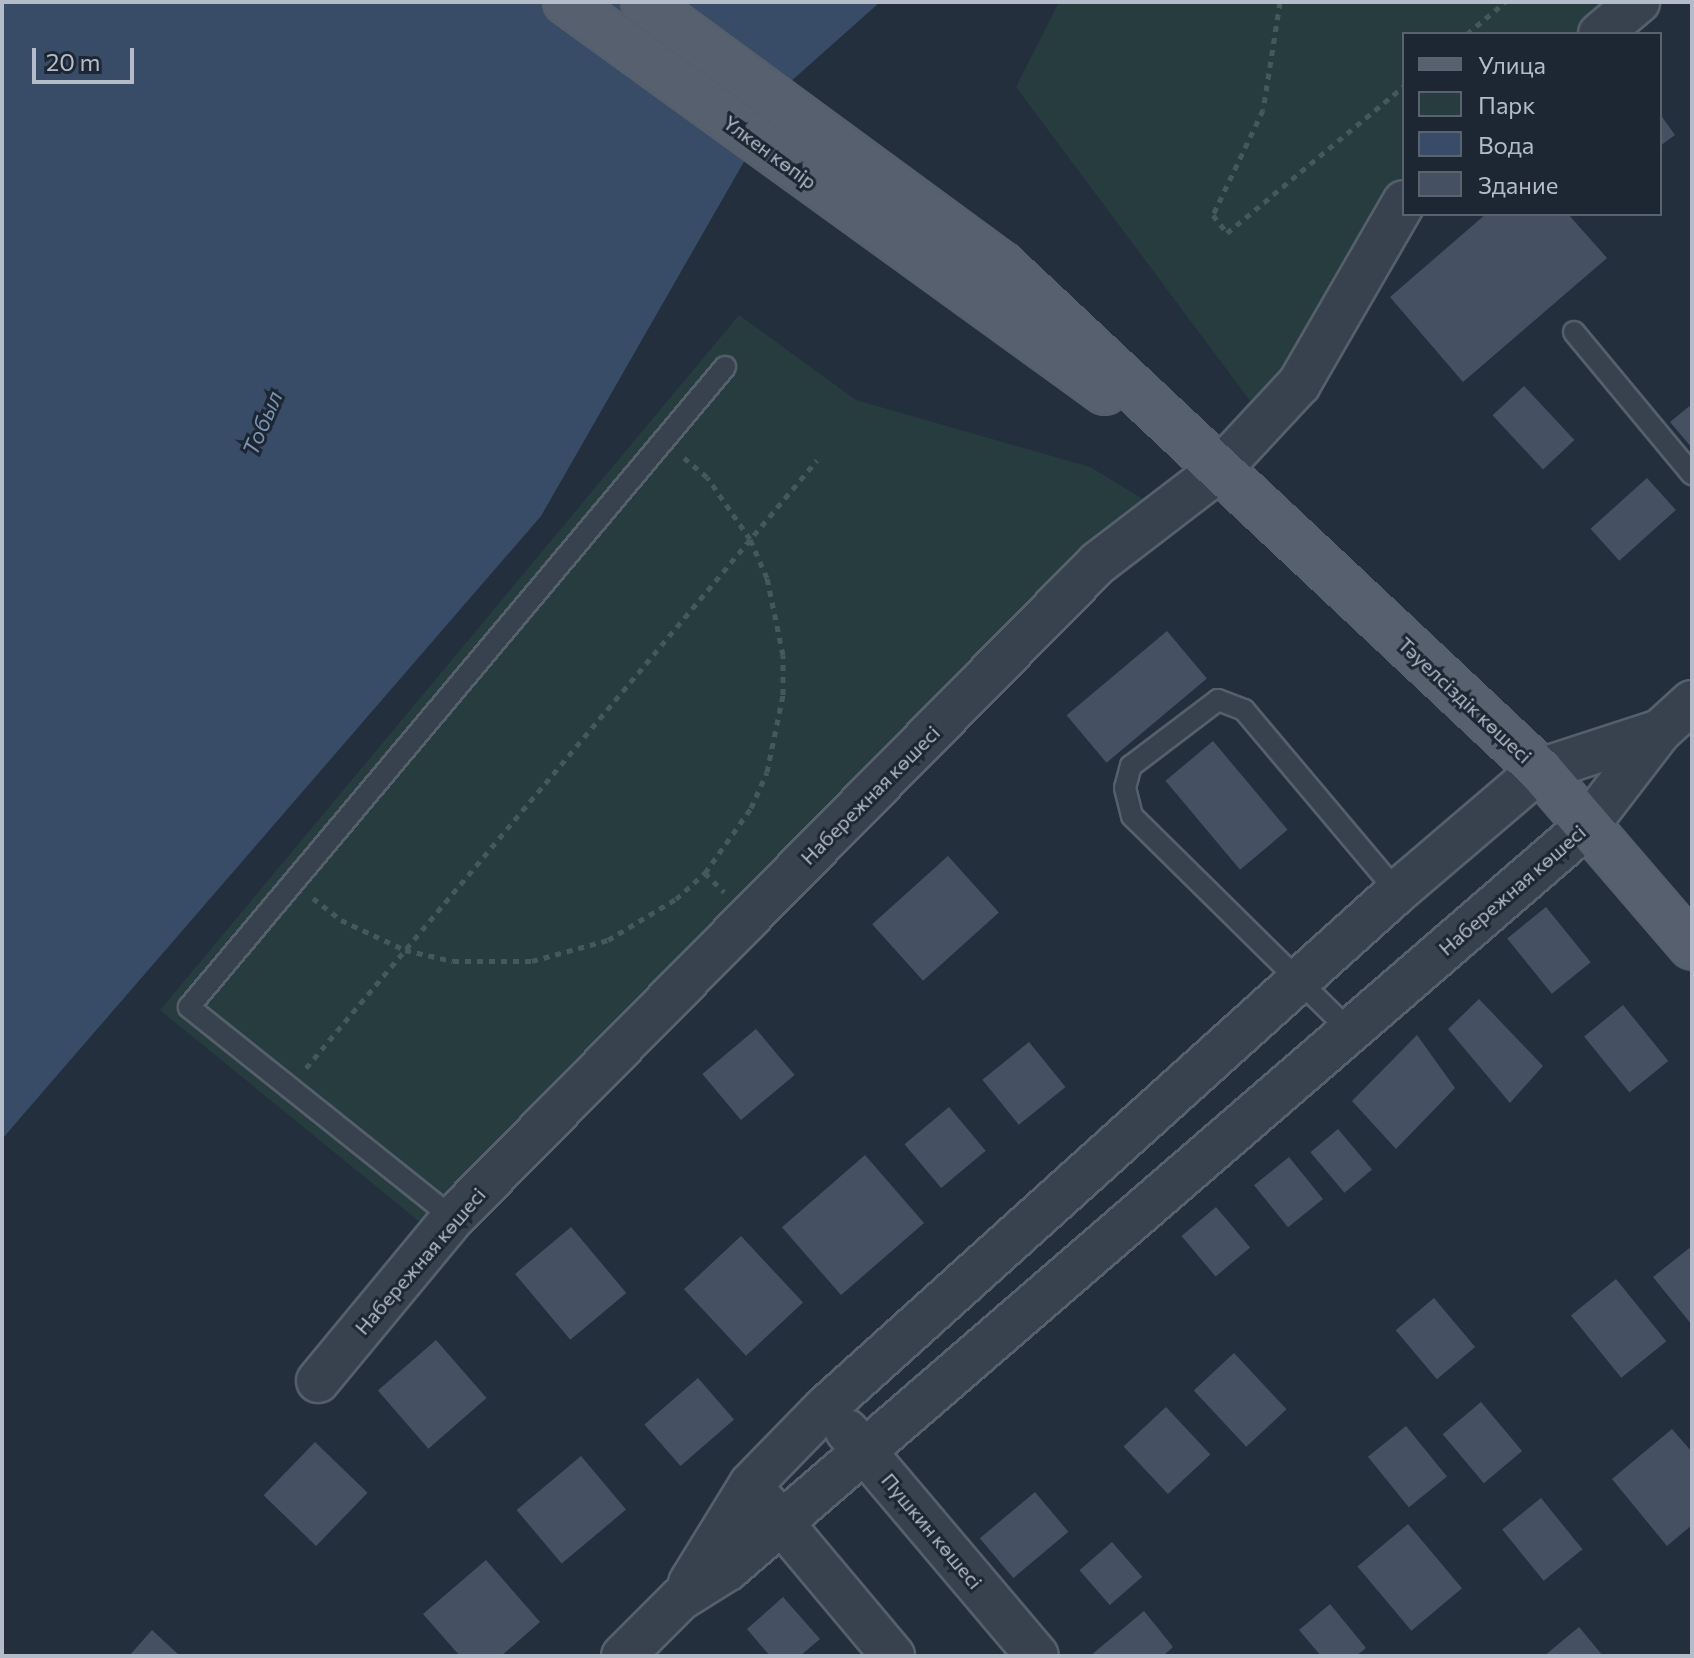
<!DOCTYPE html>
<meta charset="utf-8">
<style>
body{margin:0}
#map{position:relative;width:1694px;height:1658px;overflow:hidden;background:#242f3e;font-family:Commissioner,sans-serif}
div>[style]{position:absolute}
.green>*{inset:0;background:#263c3f}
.water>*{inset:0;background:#394c67}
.building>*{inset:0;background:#455162;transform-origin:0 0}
.path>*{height:5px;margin-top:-2.5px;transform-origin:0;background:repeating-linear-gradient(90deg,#44595c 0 6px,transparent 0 12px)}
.roads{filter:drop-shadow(2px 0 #565f6c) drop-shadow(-2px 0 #565f6c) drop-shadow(0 2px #565f6c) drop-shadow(0 -2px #565f6c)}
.service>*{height:20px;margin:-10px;padding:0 10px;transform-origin:10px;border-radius:10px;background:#38414e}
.minor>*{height:42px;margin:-21px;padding:0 21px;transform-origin:21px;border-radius:21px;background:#38414e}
.primary>*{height:44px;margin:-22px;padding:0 22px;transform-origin:22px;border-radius:22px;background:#56606e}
span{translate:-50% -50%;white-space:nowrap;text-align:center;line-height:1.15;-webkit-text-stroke:6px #1d2633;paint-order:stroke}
.street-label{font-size:20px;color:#b4bcc9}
.water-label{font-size:22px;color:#7c92b1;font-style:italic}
.frame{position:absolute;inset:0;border:4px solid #b4bcc9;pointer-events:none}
.legend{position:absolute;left:1402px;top:32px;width:260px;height:184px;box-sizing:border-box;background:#1d2633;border:2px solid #59626f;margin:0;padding:10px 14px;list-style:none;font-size:24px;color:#b4bcc9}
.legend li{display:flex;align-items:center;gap:16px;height:40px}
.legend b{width:40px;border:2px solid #59626f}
.scale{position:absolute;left:32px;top:48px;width:102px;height:36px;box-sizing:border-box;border:4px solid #b4bcc9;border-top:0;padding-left:10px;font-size:24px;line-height:28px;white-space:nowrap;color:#b4bcc9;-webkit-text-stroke:6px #1d2633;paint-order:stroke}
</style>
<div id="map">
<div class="green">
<i style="clip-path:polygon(1059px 2px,1642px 2px,1602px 34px,1404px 34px,1404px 192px,1282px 372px,1251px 402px,1016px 87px)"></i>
<i style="clip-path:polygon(739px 315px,856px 400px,1090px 467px,1151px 504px,426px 1227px,160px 1010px)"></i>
</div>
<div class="water">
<i style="clip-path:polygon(2px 2px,880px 2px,789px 83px,541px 516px,2px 1139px)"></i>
</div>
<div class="building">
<i style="clip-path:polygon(1660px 114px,1675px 135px,1660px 146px)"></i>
<i style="clip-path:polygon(1486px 214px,1568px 214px,1607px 258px,1463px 382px,1390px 297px)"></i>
<i style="left:1524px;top:386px;width:74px;height:43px;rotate:47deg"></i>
<i style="clip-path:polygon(1692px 404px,1692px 448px,1670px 422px)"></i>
<i style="left:1647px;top:478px;width:43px;height:76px;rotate:48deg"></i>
<i style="left:1167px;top:631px;width:62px;height:131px;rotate:50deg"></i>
<i style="left:1213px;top:741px;width:116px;height:62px;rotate:50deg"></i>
<i style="left:948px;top:856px;width:76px;height:102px;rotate:48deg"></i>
<i style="left:1546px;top:907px;width:71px;height:50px;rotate:51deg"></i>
<i style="clip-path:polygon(1479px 999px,1543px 1066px,1510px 1103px,1448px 1029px)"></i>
<i style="left:1623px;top:1005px;width:72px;height:50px;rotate:51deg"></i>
<i style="left:756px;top:1029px;width:60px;height:70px;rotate:50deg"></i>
<i style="clip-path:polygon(1417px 1035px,1455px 1088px,1396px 1149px,1352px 1101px)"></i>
<i style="left:1029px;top:1042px;width:58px;height:60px;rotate:51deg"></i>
<i style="left:949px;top:1107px;width:57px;height:58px;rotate:50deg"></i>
<i style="left:1338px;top:1129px;width:53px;height:36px;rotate:50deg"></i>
<i style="left:865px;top:1155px;width:90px;height:110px;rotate:49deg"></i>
<i style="left:1289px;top:1157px;width:54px;height:45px;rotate:51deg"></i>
<i style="left:1216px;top:1207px;width:53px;height:45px;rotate:50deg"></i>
<i style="left:571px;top:1227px;width:86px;height:73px;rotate:50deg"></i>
<i style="left:741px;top:1236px;width:91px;height:78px;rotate:47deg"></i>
<i style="clip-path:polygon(1692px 1246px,1692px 1325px,1653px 1277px)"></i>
<i style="left:1616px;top:1279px;width:80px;height:58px;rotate:51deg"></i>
<i style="left:1434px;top:1298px;width:64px;height:50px;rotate:50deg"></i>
<i style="left:436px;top:1340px;width:77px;height:77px;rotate:49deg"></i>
<i style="left:1234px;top:1353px;width:77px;height:55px;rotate:47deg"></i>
<i style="left:698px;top:1378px;width:55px;height:71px;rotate:49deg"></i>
<i style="left:1481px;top:1402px;width:64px;height:50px;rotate:50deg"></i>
<i style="left:1166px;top:1407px;width:65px;height:58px;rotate:47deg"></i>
<i style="left:1406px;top:1426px;width:65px;height:49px;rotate:51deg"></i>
<i style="clip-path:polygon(1672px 1429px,1692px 1452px,1692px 1525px,1667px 1546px,1612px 1479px)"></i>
<i style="left:315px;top:1442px;width:73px;height:74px;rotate:44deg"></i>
<i style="left:581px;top:1456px;width:70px;height:84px;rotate:50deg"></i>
<i style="left:1035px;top:1492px;width:52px;height:72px;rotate:50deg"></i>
<i style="left:1541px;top:1498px;width:66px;height:50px;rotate:51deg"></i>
<i style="left:1408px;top:1524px;width:84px;height:66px;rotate:50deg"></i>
<i style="left:1112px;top:1542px;width:46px;height:43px;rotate:49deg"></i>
<i style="clip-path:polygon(486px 1560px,540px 1622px,501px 1656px,460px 1656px,423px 1614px)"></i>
<i style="clip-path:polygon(783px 1597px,820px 1639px,800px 1656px,770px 1656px,747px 1629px)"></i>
<i style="clip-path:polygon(1330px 1604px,1366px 1648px,1356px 1656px,1321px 1656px,1299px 1630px)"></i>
<i style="clip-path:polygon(1144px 1611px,1173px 1647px,1163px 1656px,1090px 1656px)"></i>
<i style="clip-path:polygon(1579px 1627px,1603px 1656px,1544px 1656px)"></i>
<i style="clip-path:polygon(152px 1630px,180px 1656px,129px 1656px)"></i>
</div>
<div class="path">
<i style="left:1280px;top:2px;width:109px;rotate:98.9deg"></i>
<i style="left:1263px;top:110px;width:116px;rotate:115.5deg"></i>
<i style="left:1213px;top:215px;width:23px;rotate:52deg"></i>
<i style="left:1227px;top:233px;width:230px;rotate:-39.7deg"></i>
<i style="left:1467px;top:34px;width:50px;rotate:-40.1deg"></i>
<i style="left:705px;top:873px;width:27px;rotate:45deg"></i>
<i style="left:313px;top:898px;width:36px;rotate:38deg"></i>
<i style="left:341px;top:920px;width:71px;rotate:25.1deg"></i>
<i style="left:405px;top:950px;width:49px;rotate:12.9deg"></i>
<i style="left:453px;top:961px;width:79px"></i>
<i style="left:532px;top:961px;width:79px;rotate:-15.4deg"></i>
<i style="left:608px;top:940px;width:79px;rotate:-31.1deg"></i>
<i style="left:676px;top:899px;width:39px;rotate:-42deg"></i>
<i style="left:705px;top:873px;width:80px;rotate:-54.7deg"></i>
<i style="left:751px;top:808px;width:39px;rotate:-66deg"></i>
<i style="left:767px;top:772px;width:79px;rotate:-78.3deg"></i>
<i style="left:783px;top:695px;width:40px;rotate:-90deg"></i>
<i style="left:783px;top:655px;width:79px;rotate:-101.7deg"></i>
<i style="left:767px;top:578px;width:43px;rotate:-113.6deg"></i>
<i style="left:750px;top:539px;width:75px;rotate:-124.7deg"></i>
<i style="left:707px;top:477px;width:31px;rotate:-140deg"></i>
<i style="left:306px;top:1068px;width:794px;rotate:-49.95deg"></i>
</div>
<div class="roads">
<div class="service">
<i style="left:1574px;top:332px;width:185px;rotate:50.3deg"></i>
<i style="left:1350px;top:1031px;width:306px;rotate:-135.4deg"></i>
<i style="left:1132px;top:816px;width:29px;rotate:-104deg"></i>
<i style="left:1125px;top:788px;width:23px;rotate:-75deg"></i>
<i style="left:1131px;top:766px;width:109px;rotate:-37.2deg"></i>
<i style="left:1218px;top:700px;width:28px;rotate:21deg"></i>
<i style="left:1244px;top:710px;width:238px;rotate:49.9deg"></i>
<i style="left:453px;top:1218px;width:338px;rotate:-141.4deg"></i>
<i style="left:189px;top:1007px;width:835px;rotate:-50.05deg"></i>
</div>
<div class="minor">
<i style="left:1600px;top:34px;width:50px;rotate:-40.1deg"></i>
<i style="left:318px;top:1381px;width:212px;rotate:-50.4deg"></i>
<i style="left:453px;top:1218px;width:919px;rotate:-45.44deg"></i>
<i style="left:1098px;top:563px;width:153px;rotate:-37.5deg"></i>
<i style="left:1219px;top:470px;width:117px;rotate:-47.1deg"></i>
<i style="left:1299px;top:384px;width:210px;rotate:-60deg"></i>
<i style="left:847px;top:1431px;width:294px;rotate:49.8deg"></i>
<i style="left:764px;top:1502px;width:201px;rotate:50deg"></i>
<i style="left:690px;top:1583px;width:116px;rotate:-58.4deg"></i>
<i style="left:751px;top:1484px;width:107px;rotate:-45.8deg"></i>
<i style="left:826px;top:1407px;width:769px;rotate:-42.05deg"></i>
<i style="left:1397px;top:892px;width:188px;rotate:-40.5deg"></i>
<i style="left:1540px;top:770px;width:126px;rotate:-18deg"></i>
<i style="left:623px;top:1656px;width:81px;rotate:-45deg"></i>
<i style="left:680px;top:1599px;width:57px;rotate:-32deg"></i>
<i style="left:728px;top:1569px;width:1136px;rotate:-40.86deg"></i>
<i style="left:1587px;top:826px;width:120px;rotate:-52.5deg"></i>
<i style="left:1660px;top:731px;width:43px;rotate:-42.2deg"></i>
</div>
<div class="primary">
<i style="left:566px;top:2px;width:665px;rotate:35.89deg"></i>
<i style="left:644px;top:2px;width:443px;rotate:36.3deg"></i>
<i style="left:1001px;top:264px;width:739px;rotate:43.19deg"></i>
<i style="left:1540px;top:770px;width:233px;rotate:49.3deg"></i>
</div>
</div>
<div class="street-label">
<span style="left:770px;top:152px;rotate:36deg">Үлкен көпір</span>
<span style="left:1465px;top:700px;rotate:43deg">Тәуелсіздік көшесі</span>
<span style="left:870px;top:795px;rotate:-45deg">Набережная көшесі</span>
<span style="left:1512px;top:890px;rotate:-41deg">Набережная көшесі</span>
<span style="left:420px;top:1261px;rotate:-49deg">Набережная көшесі</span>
<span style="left:932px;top:1531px;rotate:50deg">Пушкин көшесі</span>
</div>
<div class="water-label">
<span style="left:262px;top:423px;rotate:-67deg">Тобыл</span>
</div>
<div class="frame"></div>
<ul class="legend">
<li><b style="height:10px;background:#56606e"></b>Улица</li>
<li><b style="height:22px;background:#263c3f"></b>Парк</li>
<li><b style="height:22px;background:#394c67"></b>Вода</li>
<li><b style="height:22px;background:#455162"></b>Здание</li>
</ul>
<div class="scale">20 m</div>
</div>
